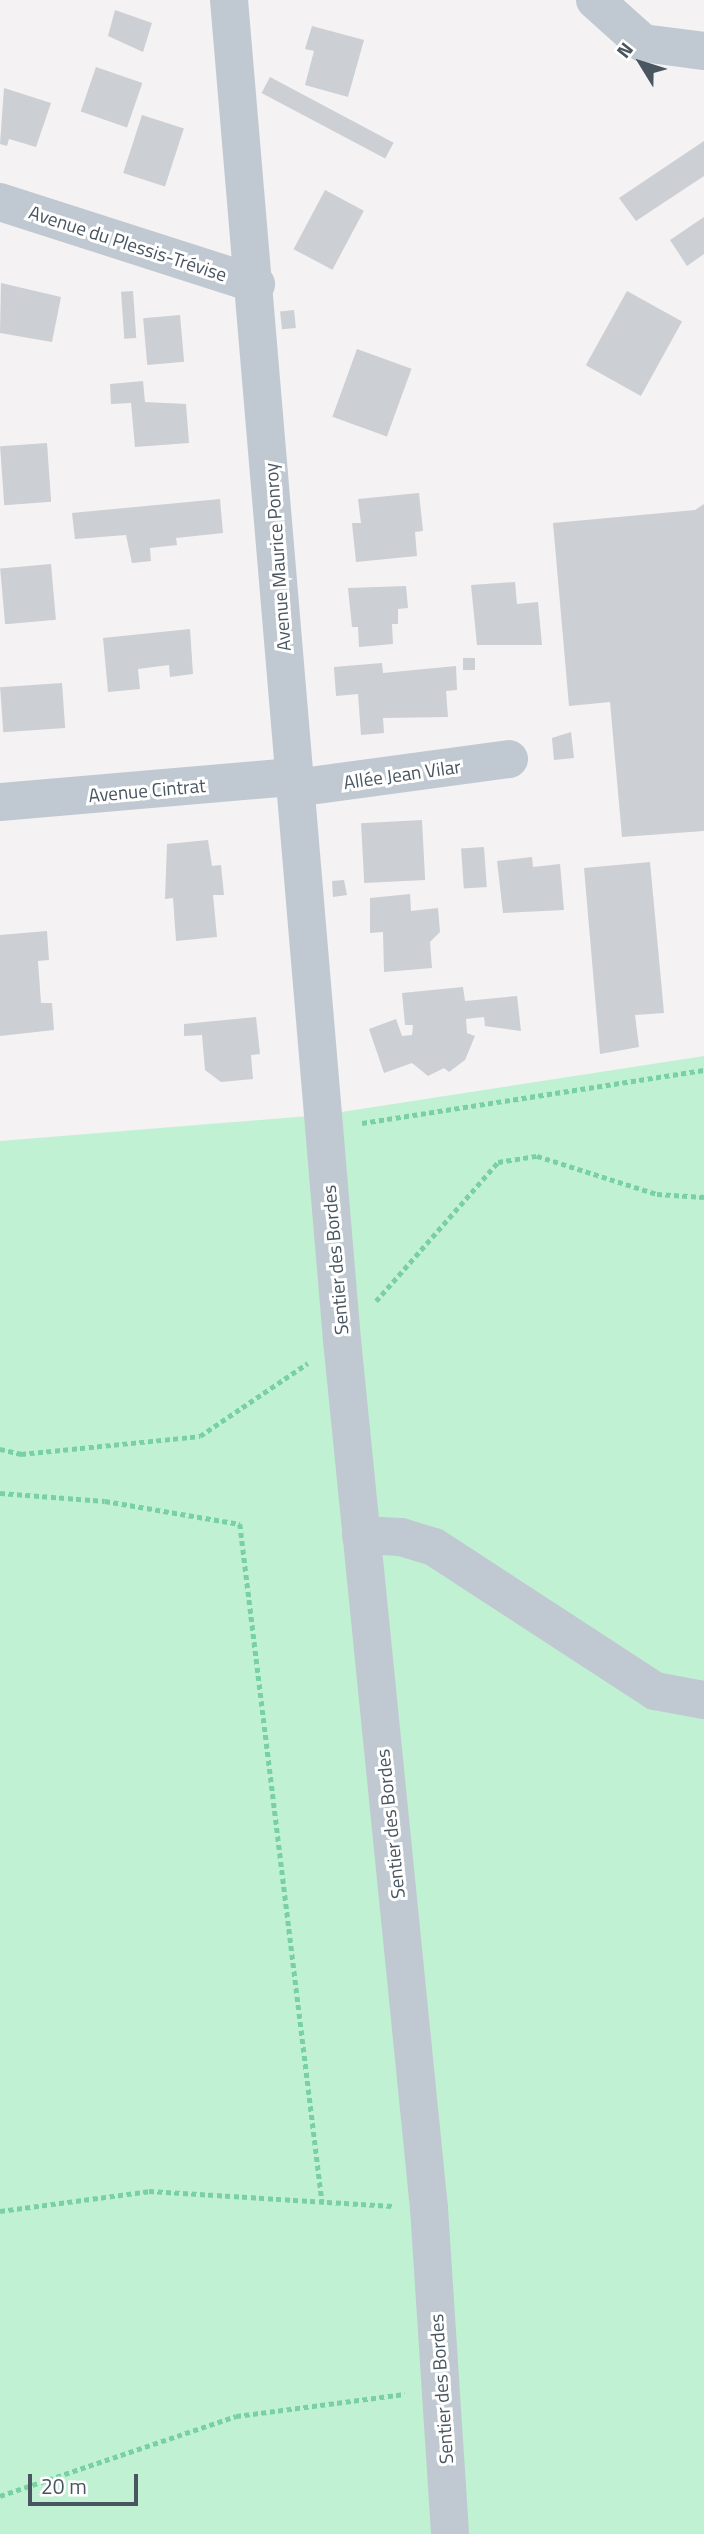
<!DOCTYPE html>
<meta charset="utf-8">
<style>
body{margin:0}
#map{position:relative;width:704px;height:2534px;overflow:hidden;background:#f4f2f2;font-family:"Titillium Web",sans-serif}
div>[style]{position:absolute}
.green>*{inset:0;background:#c1f1d3}
.building>*{inset:0;background:#cccfd4;transform-origin:0 0}
.path>*{height:4.5px;margin-top:-2.25px;transform-origin:0;background:repeating-linear-gradient(90deg,#78d0a3 0 5px,transparent 0 8.5px)}
.minor>*{height:38px;margin:-19px;padding:0 19px;transform-origin:19px;border-radius:19px;background:#c0c9d1}
span{translate:-50% -50%;white-space:nowrap;text-align:center;line-height:1.15;-webkit-text-stroke:6px #fff;paint-order:stroke}
.street-label{font-size:19px;color:#495660}
.north{position:absolute;left:606px;top:28px;width:70px;height:70px;-webkit-text-stroke:5px #fff;paint-order:stroke;rotate:308deg;font-size:19px;font-weight:700;line-height:28px;text-align:center;color:#495660}
.north::after{content:'';display:block;margin:auto;width:24px;height:32px;background:#495660;clip-path:polygon(50% 0,100% 100%,50% 72%,0 100%)}
.scale{position:absolute;left:28px;top:2474px;width:110px;height:32px;box-sizing:border-box;border:4px solid #495660;border-top:0;padding-left:9px;font-size:21px;line-height:24px;white-space:nowrap;color:#495660;-webkit-text-stroke:5px #fff;paint-order:stroke}
</style>
<div id="map">
<div class="green">
<i style="clip-path:polygon(704px 1056px,704px 2534px,0 2534px,0 1141px,322px 1115px)"></i>
</div>
<div class="building">
<i style="clip-path:polygon(115px 10px,152px 23px,143px 52px,108px 36px)"></i>
<i style="clip-path:polygon(312px 26px,364px 40px,348px 97px,305px 85px,314px 51px,305px 49px)"></i>
<i style="left:96px;top:67px;width:49px;height:47px;rotate:19deg"></i>
<i style="left:270px;top:77px;width:140px;height:18px;rotate:28deg"></i>
<i style="clip-path:polygon(4px 88px,51px 103px,36px 147px,9px 139px,7px 146px,0 144px)"></i>
<i style="left:142px;top:115px;width:44px;height:61px;rotate:18deg"></i>
<i style="clip-path:polygon(704px 141px,704px 176px,636px 221px,619px 198px)"></i>
<i style="left:325px;top:190px;width:44px;height:67px;rotate:28deg"></i>
<i style="clip-path:polygon(704px 217px,704px 254px,687px 266px,670px 240px)"></i>
<i style="clip-path:polygon(1px 283px,61px 297px,52px 342px,0 333px)"></i>
<i style="left:133px;top:291px;width:47px;height:12px;rotate:86deg"></i>
<i style="left:627px;top:291px;width:63px;height:85px;rotate:29deg"></i>
<i style="left:294px;top:310px;width:18px;height:14px;rotate:84deg"></i>
<i style="left:180px;top:315px;width:47px;height:37px;rotate:85deg"></i>
<i style="left:357px;top:349px;width:58px;height:72px;rotate:20deg"></i>
<i style="clip-path:polygon(143px 381px,145px 402px,186px 404px,189px 443px,135px 447px,131px 403px,111px 404px,110px 384px)"></i>
<i style="left:47px;top:443px;width:59px;height:47px;rotate:86deg"></i>
<i style="clip-path:polygon(419px 493px,423px 531px,415px 532px,417px 556px,356px 562px,352px 523px,361px 523px,358px 499px)"></i>
<i style="clip-path:polygon(220px 499px,223px 533px,176px 538px,177px 545px,150px 548px,151px 561px,132px 563px,126px 535px,75px 539px,72px 513px)"></i>
<i style="clip-path:polygon(704px 504px,704px 831px,622px 837px,610px 702px,569px 706px,553px 523px,695px 510px)"></i>
<i style="left:51px;top:564px;width:56px;height:51px;rotate:85deg"></i>
<i style="clip-path:polygon(515px 582px,517px 604px,538px 602px,542px 645px,477px 645px,471px 585px)"></i>
<i style="clip-path:polygon(406px 586px,408px 608px,398px 609px,398px 624px,392px 624px,393px 644px,359px 647px,358px 627px,352px 627px,348px 588px)"></i>
<i style="clip-path:polygon(190px 629px,193px 674px,170px 677px,169px 665px,138px 669px,140px 689px,108px 692px,103px 638px)"></i>
<i style="left:463px;top:658px;width:12px;height:12px"></i>
<i style="clip-path:polygon(382px 663px,383px 673px,456px 666px,457px 690px,446px 691px,448px 717px,383px 718px,384px 733px,361px 735px,358px 694px,336px 696px,334px 667px)"></i>
<i style="left:62px;top:683px;width:45px;height:62px;rotate:86deg"></i>
<i style="clip-path:polygon(571px 732px,574px 758px,554px 760px,552px 738px)"></i>
<i style="left:422px;top:820px;width:60px;height:61px;rotate:87deg"></i>
<i style="clip-path:polygon(208px 840px,212px 866px,221px 865px,224px 895px,213px 895px,217px 937px,176px 941px,173px 898px,165px 899px,167px 844px)"></i>
<i style="left:484px;top:847px;width:40px;height:23px;rotate:86deg"></i>
<i style="clip-path:polygon(532px 857px,533px 867px,560px 864px,564px 910px,503px 913px,497px 861px)"></i>
<i style="clip-path:polygon(650px 862px,664px 1013px,635px 1015px,639px 1047px,600px 1054px,584px 868px)"></i>
<i style="clip-path:polygon(344px 880px,347px 895px,333px 897px,332px 881px)"></i>
<i style="clip-path:polygon(410px 894px,411px 911px,438px 908px,440px 932px,430px 942px,432px 968px,384px 972px,383px 932px,370px 933px,370px 898px)"></i>
<i style="clip-path:polygon(47px 931px,49px 960px,38px 961px,41px 1003px,52px 1003px,54px 1030px,0 1036px,0 935px)"></i>
<i style="clip-path:polygon(463px 987px,465px 1001px,517px 996px,521px 1031px,485px 1026px,484px 1017px,466px 1019px,467px 1033px,475px 1036px,465px 1060px,449px 1072px,444px 1068px,428px 1076px,412px 1063px,384px 1073px,369px 1029px,396px 1019px,402px 1036px,412px 1035px,413px 1025px,405px 1025px,402px 993px)"></i>
<i style="clip-path:polygon(256px 1017px,260px 1054px,251px 1055px,253px 1079px,221px 1082px,205px 1070px,202px 1035px,184px 1036px,184px 1024px)"></i>
</div>
<div class="path">
<i style="left:362px;top:1123px;width:346px;rotate:-8.8deg"></i>
<i style="left:376px;top:1301px;width:185px;rotate:-48.7deg"></i>
<i style="left:498px;top:1162px;width:39px;rotate:-9deg"></i>
<i style="left:537px;top:1156px;width:126px;rotate:17.6deg"></i>
<i style="left:657px;top:1194px;width:47px;rotate:3.7deg"></i>
<i style="left:0;top:1449px;width:22px;rotate:13deg"></i>
<i style="left:21px;top:1454px;width:180px;rotate:-5.7deg"></i>
<i style="left:200px;top:1436px;width:130px;rotate:-34.1deg"></i>
<i style="left:0;top:1493px;width:105px;rotate:4.4deg"></i>
<i style="left:105px;top:1501px;width:137px;rotate:9.7deg"></i>
<i style="left:240px;top:1524px;width:682px;rotate:83.09deg"></i>
<i style="left:0;top:2211px;width:150px;rotate:-7.6deg"></i>
<i style="left:149px;top:2191px;width:244px;rotate:3.5deg"></i>
<i style="left:0;top:2496px;width:249px;rotate:-18.7deg"></i>
<i style="left:236px;top:2416px;width:170px;rotate:-7.4deg"></i>
</div>
<div class="minor">
<i style="left:229px;top:0;width:1345px;rotate:85.18deg"></i>
<i style="left:342px;top:1340px;width:872px;rotate:84.28deg"></i>
<i style="left:429px;top:2208px;width:327px;rotate:86.3deg"></i>
<i style="left:595px;top:0;width:64px;rotate:41.9deg"></i>
<i style="left:643px;top:43px;width:62px;rotate:7.5deg"></i>
<i style="left:0;top:202px;width:269px;rotate:17.8deg"></i>
<i style="left:295px;top:788px;width:216px;rotate:-7.7deg"></i>
<i style="left:0;top:802px;width:295px;rotate:-4.9deg"></i>
<i style="left:361px;top:1535px;width:40px;rotate:2.9deg"></i>
<i style="left:401px;top:1537px;width:34px;rotate:17deg"></i>
<i style="left:434px;top:1547px;width:264px;rotate:33.1deg"></i>
<i style="left:655px;top:1691px;width:50px;rotate:10.4deg"></i>
</div>
<div class="street-label">
<span style="left:128px;top:243px;rotate:18deg">Avenue du Plessis-Trévise</span>
<span style="left:277px;top:557px;rotate:-94deg">Avenue Maurice Ponroy</span>
<span style="left:402px;top:774px;rotate:-8deg">Allée Jean Vilar</span>
<span style="left:147px;top:790px;rotate:-5deg">Avenue Cintrat</span>
<span style="left:335px;top:1260px;rotate:-95deg">Sentier des Bordes</span>
<span style="left:390px;top:1824px;rotate:-96deg">Sentier des Bordes</span>
<span style="left:441px;top:2389px;rotate:-94deg">Sentier des Bordes</span>
</div>
<div class="north">N</div>
<div class="scale">20 m</div>
</div>
